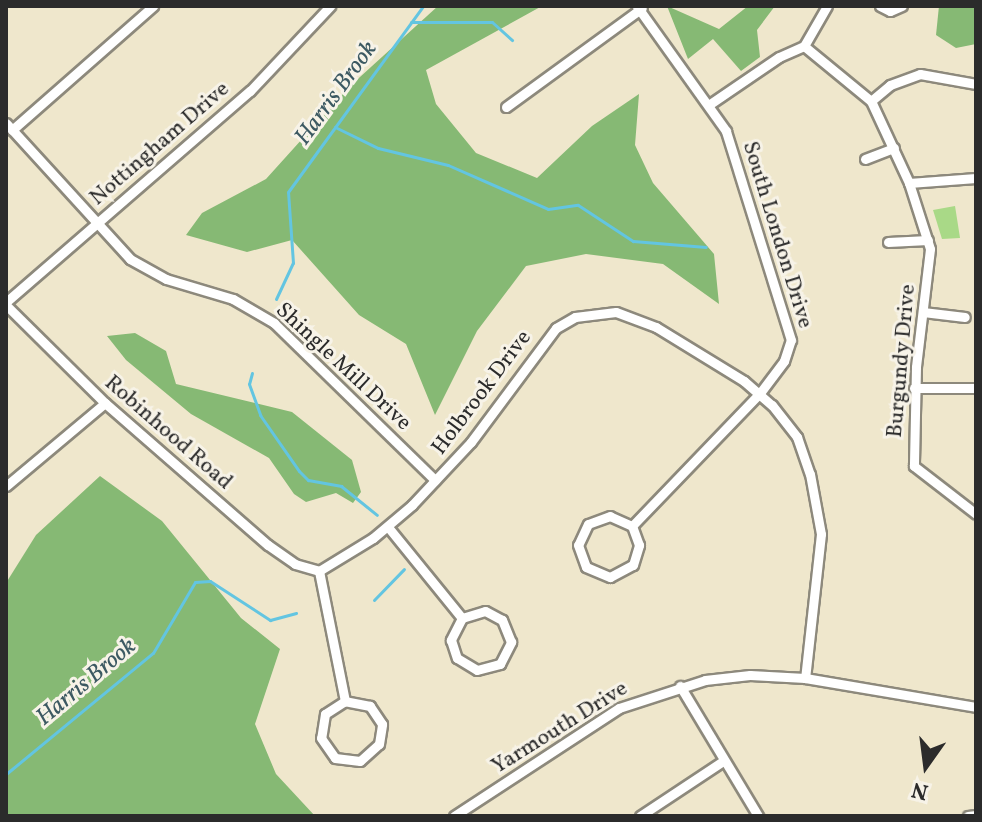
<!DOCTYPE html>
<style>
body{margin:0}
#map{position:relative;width:982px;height:822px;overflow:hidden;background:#efe7cc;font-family:Vollkorn,serif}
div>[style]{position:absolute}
.green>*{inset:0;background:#a9d987}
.forest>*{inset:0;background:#86b974}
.stream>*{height:3px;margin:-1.5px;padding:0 1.5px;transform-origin:1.5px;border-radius:1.5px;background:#63c5e1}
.roads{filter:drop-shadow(2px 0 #8d897c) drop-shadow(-2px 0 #8d897c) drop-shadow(0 2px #8d897c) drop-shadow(0 -2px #8d897c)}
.street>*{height:9px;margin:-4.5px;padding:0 4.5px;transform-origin:4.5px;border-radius:4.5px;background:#fff}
span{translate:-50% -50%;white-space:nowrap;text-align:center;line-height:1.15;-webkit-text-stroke:6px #f7f3e8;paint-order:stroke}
.street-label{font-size:22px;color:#2b2b2b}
.water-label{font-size:24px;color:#3c5962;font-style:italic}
.frame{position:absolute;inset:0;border:8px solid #2b2b2b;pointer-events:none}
.north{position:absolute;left:886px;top:726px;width:80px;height:80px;-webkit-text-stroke:6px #f7f3e8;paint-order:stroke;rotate:194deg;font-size:22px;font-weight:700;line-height:32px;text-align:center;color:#2b2b2b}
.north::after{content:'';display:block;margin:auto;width:28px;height:36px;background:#2b2b2b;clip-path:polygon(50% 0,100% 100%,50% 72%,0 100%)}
</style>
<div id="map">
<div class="green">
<i style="clip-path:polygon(955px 206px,960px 238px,942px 239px,933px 210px)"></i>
</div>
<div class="forest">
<i style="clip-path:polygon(438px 6px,542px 6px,426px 70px,436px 104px,476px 153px,537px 178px,592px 126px,639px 94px,635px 145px,653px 183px,714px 254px,719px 304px,663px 264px,586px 254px,526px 266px,477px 331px,435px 415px,406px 344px,359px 315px,292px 240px,247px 252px,186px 235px,202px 213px,266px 179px,349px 87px)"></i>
<i style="clip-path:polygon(667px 6px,719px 29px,748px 6px,775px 6px,757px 30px,760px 57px,741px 71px,713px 39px,688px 59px)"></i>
<i style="clip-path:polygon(939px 6px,976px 6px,976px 44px,956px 48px,936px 35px)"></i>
<i style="clip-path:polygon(135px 333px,166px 351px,176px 384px,292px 412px,352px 460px,361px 492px,353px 503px,336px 493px,306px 502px,294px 494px,269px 458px,191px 414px,126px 360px,107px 336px)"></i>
<i style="clip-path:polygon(100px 476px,162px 521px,241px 618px,280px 649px,255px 724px,276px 774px,315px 816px,6px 816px,6px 583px,36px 535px)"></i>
</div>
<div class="stream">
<i style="left:411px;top:22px;width:81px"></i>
<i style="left:492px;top:22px;width:27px;rotate:42deg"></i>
<i style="left:335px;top:127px;width:48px;rotate:26deg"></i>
<i style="left:378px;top:148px;width:72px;rotate:13.7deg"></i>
<i style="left:448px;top:165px;width:109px;rotate:23.7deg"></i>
<i style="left:548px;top:209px;width:30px;rotate:-8deg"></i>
<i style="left:578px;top:205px;width:66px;rotate:33.2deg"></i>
<i style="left:633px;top:241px;width:73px;rotate:4.7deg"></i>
<i style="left:276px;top:299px;width:40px;rotate:-65deg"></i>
<i style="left:293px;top:263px;width:71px;rotate:-94deg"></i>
<i style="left:288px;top:192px;width:230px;rotate:-54deg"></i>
<i style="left:252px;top:373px;width:11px;rotate:105deg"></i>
<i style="left:249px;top:384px;width:33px;rotate:70deg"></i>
<i style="left:260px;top:415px;width:68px;rotate:55.1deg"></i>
<i style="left:299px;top:471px;width:13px;rotate:45deg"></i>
<i style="left:308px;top:480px;width:34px;rotate:10deg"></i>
<i style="left:341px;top:486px;width:46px;rotate:38.9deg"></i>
<i style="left:374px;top:600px;width:43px;rotate:-45.9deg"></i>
<i style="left:6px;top:774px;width:190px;rotate:-39.5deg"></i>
<i style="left:153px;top:653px;width:82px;rotate:-59.4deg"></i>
<i style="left:195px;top:582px;width:15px;rotate:-4deg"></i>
<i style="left:210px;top:581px;width:72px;rotate:33deg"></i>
<i style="left:270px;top:620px;width:27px;rotate:-15deg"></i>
</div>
<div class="roads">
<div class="street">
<i style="left:880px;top:6px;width:11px;rotate:27deg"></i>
<i style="left:890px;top:11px;width:13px;rotate:-23deg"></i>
<i style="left:804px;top:46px;width:46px;rotate:-60.1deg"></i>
<i style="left:871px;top:101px;width:25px;rotate:-40deg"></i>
<i style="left:890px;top:85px;width:32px;rotate:-20deg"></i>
<i style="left:920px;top:74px;width:57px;rotate:10.1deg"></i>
<i style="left:710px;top:104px;width:83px;rotate:-34.3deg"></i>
<i style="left:779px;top:57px;width:27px;rotate:-24deg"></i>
<i style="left:804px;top:46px;width:87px;rotate:39.4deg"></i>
<i style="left:871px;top:101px;width:90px;rotate:65.1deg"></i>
<i style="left:909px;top:183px;width:69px;rotate:72.3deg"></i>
<i style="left:930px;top:249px;width:119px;rotate:96.8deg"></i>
<i style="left:916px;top:367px;width:99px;rotate:91.2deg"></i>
<i style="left:914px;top:466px;width:78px;rotate:37.7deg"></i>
<i style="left:506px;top:107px;width:168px;rotate:-36.1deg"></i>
<i style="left:6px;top:123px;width:184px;rotate:47.6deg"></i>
<i style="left:130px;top:259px;width:41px;rotate:29.1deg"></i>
<i style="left:166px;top:279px;width:70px;rotate:16.6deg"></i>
<i style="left:233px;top:299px;width:48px;rotate:30.3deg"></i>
<i style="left:274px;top:323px;width:225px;rotate:44.3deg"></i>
<i style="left:12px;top:130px;width:188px;rotate:-41.3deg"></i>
<i style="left:865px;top:159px;width:31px;rotate:-21deg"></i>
<i style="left:909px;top:183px;width:67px;rotate:-4.3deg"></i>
<i style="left:888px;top:242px;width:40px;rotate:-2.9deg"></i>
<i style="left:6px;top:302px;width:323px;rotate:-40.9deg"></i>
<i style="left:250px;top:91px;width:117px;rotate:-46.7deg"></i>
<i style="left:6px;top:305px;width:139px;rotate:44.7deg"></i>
<i style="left:105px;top:403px;width:216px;rotate:41.1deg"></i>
<i style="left:268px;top:545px;width:33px;rotate:35deg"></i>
<i style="left:295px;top:564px;width:25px;rotate:16deg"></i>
<i style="left:923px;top:312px;width:42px;rotate:6.8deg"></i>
<i style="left:914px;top:388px;width:62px"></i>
<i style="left:6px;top:486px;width:129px;rotate:-40deg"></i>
<i style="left:632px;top:526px;width:24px;rotate:-156deg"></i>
<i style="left:610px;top:516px;width:23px;rotate:160deg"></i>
<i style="left:588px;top:524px;width:23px;rotate:115deg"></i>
<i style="left:578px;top:545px;width:23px;rotate:70deg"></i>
<i style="left:586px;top:567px;width:26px;rotate:23deg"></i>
<i style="left:610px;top:577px;width:26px;rotate:-28deg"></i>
<i style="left:633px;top:565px;width:21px;rotate:-73deg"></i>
<i style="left:639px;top:545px;width:20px;rotate:-110deg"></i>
<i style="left:632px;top:526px;width:185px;rotate:-46.1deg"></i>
<i style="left:760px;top:393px;width:40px;rotate:-53deg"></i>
<i style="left:784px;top:361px;width:22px;rotate:-72deg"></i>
<i style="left:791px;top:340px;width:219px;rotate:-107.3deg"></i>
<i style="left:726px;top:131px;width:153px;rotate:-125.5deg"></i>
<i style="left:388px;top:527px;width:117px;rotate:50.9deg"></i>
<i style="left:462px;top:618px;width:25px;rotate:117deg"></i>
<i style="left:451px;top:640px;width:19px;rotate:72deg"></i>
<i style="left:457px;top:658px;width:23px;rotate:31deg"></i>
<i style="left:477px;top:670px;width:24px;rotate:-15deg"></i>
<i style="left:500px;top:664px;width:25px;rotate:-63deg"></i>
<i style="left:511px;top:642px;width:24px;rotate:-112deg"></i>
<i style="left:502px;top:620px;width:19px;rotate:-152deg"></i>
<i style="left:485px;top:611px;width:24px;rotate:163deg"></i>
<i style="left:319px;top:571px;width:63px;rotate:-31.4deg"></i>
<i style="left:373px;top:538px;width:51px;rotate:-40.2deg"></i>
<i style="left:412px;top:505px;width:86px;rotate:-46.9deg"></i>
<i style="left:471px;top:442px;width:142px;rotate:-53.3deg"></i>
<i style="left:556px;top:328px;width:22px;rotate:-30deg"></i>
<i style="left:575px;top:317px;width:41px;rotate:-7deg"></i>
<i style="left:616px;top:312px;width:43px;rotate:20.6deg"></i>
<i style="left:656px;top:327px;width:103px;rotate:31.5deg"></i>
<i style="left:744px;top:381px;width:37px;rotate:41deg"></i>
<i style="left:772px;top:405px;width:41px;rotate:52deg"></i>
<i style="left:797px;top:437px;width:39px;rotate:71deg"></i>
<i style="left:810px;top:474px;width:61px;rotate:79.6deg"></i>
<i style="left:821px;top:534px;width:145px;rotate:96.3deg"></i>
<i style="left:319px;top:571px;width:133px;rotate:78.7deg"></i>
<i style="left:345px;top:701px;width:24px;rotate:147deg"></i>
<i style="left:325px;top:714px;width:24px;rotate:99deg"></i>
<i style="left:321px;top:738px;width:24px;rotate:55deg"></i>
<i style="left:335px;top:758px;width:25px;rotate:7deg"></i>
<i style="left:360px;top:761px;width:25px;rotate:-42deg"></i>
<i style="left:379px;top:744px;width:20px;rotate:-81deg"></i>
<i style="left:382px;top:724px;width:22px;rotate:-124deg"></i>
<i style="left:370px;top:706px;width:25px;rotate:-169deg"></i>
<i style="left:680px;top:686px;width:152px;rotate:59deg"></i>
<i style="left:454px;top:816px;width:197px;rotate:-33.2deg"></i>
<i style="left:619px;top:708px;width:90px;rotate:-18deg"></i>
<i style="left:705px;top:680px;width:45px;rotate:-6.3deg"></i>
<i style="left:750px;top:675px;width:55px;rotate:3.1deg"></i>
<i style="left:805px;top:678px;width:173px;rotate:9.6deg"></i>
<i style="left:640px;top:816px;width:100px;rotate:-33.5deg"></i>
<i style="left:968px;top:816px;width:8px;rotate:-7deg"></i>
</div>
</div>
<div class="street-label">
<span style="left:160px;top:144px;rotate:-41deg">Nottingham Drive</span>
<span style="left:777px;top:235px;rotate:73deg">South London Drive</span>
<span style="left:902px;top:361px;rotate:-85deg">Burgundy Drive</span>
<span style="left:343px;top:367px;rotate:43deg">Shingle Mill Drive</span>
<span style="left:482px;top:393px;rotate:-53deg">Holbrook Drive</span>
<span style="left:168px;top:433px;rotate:41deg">Robinhood Road</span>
<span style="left:560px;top:728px;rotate:-32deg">Yarmouth Drive</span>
</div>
<div class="water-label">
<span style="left:337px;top:94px;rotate:-54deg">Harris Brook</span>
<span style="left:87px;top:683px;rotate:-40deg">Harris Brook</span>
</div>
<div class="frame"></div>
<div class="north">N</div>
</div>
